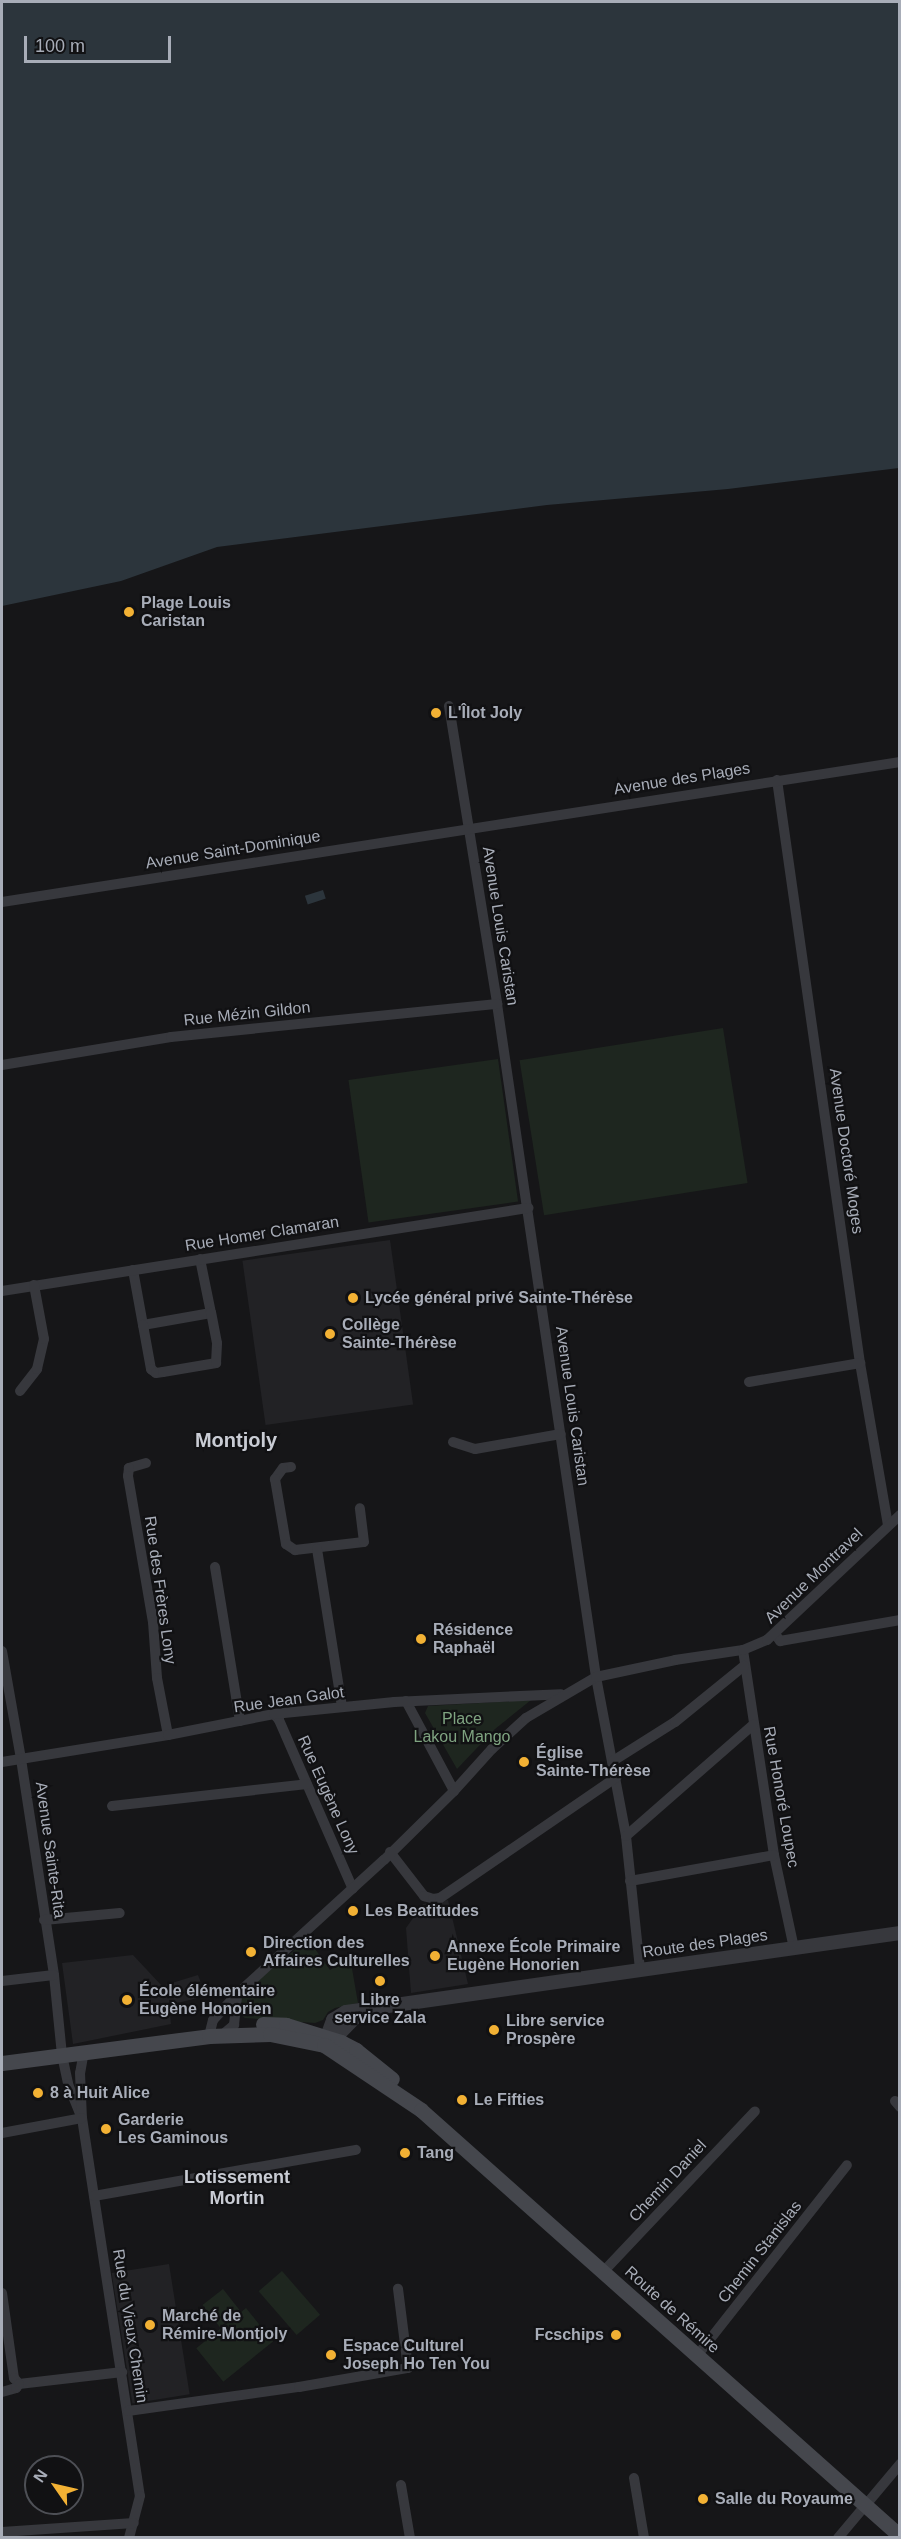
<!DOCTYPE html>
<meta charset="utf-8">
<style>
body{margin:0}
#map{position:relative;width:901px;height:2539px;overflow:hidden;background:#161618;font-family:Arial,sans-serif}
div>[style]{position:absolute}
.built>*{inset:0;background:#222225;transform-origin:0 0}
.green>*{inset:0;background:#1e261f;transform-origin:0 0}
.water>*{inset:0;background:#2c353c;transform-origin:0 0}
.minor>*{height:10px;margin:-5px;padding:0 5px;transform-origin:5px;border-radius:5px;background:#37383d}
.tertiary>*{height:14px;margin:-7px;padding:0 7px;transform-origin:7px;border-radius:7px;background:#37383d}
.secondary>*{height:15px;margin:-7.5px;padding:0 7.5px;transform-origin:7.5px;border-radius:7.5px;background:#45474d}
.dots>*{width:16px;height:16px;translate:-50% -50%;box-sizing:border-box;border:3px solid #111113;border-radius:50%}
span{translate:-50% -50%;white-space:nowrap;text-align:center;line-height:1.15;-webkit-text-stroke:4.5px #111113;paint-order:stroke}
.poi-label{font-size:16px;color:#a8adb8;font-weight:700}
.left{translate:0 -50%;text-align:left}
.right{translate:-100% -50%;text-align:right}
.street-label{font-size:16px;color:#a8adb8}
.park-label{font-size:16px;color:#7fa381}
.neighbourhood-label{font-size:18px;color:#c9ccd4;font-weight:700}
.quarter-label{font-size:20px;color:#c9ccd4;font-weight:700}
.frame{position:absolute;inset:0;border:3px solid #a8adb8;pointer-events:none}
.north{position:absolute;left:24px;top:2455px;width:60px;height:60px;box-sizing:border-box;background:#111113;border:2px solid #4d4f55;border-radius:50%;rotate:304deg;font-size:16px;font-weight:700;line-height:24px;text-align:center;color:#a8adb8}
.north::after{content:'';display:block;margin:auto;width:21px;height:27px;background:#f2b134;clip-path:polygon(50% 0,100% 100%,50% 72%,0 100%)}
.scale{position:absolute;left:24px;top:36px;width:147px;height:27px;box-sizing:border-box;border:3px solid #a8adb8;border-top:0;padding-left:8px;font-size:18px;line-height:21px;white-space:nowrap;color:#a8adb8;-webkit-text-stroke:4px #111113;paint-order:stroke}
</style>
<div id="map">
<div class="built">
<i style="left:390px;top:1240px;width:166px;height:149px;rotate:82deg"></i>
<i style="clip-path:polygon(448px 1900px,468px 1984px,411px 1993px,406px 1928px,423px 1904px)"></i>
<i style="clip-path:polygon(133px 1955px,162px 1986px,198px 1975px,206px 1996px,169px 2005px,171px 2024px,73px 2044px,62px 1963px)"></i>
<i style="left:169px;top:2264px;width:132px;height:58px;rotate:81deg"></i>
</div>
<div class="green">
<i style="left:723px;top:1028px;width:157px;height:206px;rotate:81deg"></i>
<i style="left:498px;top:1059px;width:144px;height:151px;rotate:82deg"></i>
<i style="clip-path:polygon(531px 1700px,495px 1729px,457px 1769px,425px 1713px,428px 1706px)"></i>
<i style="clip-path:polygon(308px 1939px,330px 1970px,350px 1957px,358px 2003px,335px 2008px,328px 2012px,323px 2020px,315px 2023px,245px 2018px,239px 2014px,240px 1995px)"></i>
<i style="left:282px;top:2271px;width:58px;height:31px;rotate:49deg"></i>
<i style="left:223px;top:2289px;width:28px;height:26px;rotate:52deg"></i>
<i style="left:246px;top:2308px;width:43px;height:64px;rotate:51deg"></i>
</div>
<div class="water">
<i style="clip-path:polygon(2px 2px,899px 2px,899px 468px,728px 489px,547px 505px,217px 547px,121px 581px,2px 606px)"></i>
<i style="left:323px;top:890px;width:9px;height:19px;rotate:72deg"></i>
</div>
<div class="minor">
<i style="left:449px;top:706px;width:302px;rotate:80.8deg"></i>
<i style="left:497px;top:1004px;width:680px;rotate:81.63deg"></i>
<i style="left:596px;top:1677px;width:162px;rotate:79.3deg"></i>
<i style="left:626px;top:1836px;width:134px;rotate:84deg"></i>
<i style="left:777px;top:780px;width:589px;rotate:81.9deg"></i>
<i style="left:860px;top:1363px;width:164px;rotate:80.2deg"></i>
<i style="left:2px;top:902px;width:909px;rotate:-8.86deg"></i>
<i style="left:2px;top:1065px;width:171px;rotate:-9.4deg"></i>
<i style="left:171px;top:1037px;width:328px;rotate:-5.8deg"></i>
<i style="left:133px;top:1270px;width:56px;rotate:79.7deg"></i>
<i style="left:143px;top:1325px;width:69px;rotate:-10deg"></i>
<i style="left:211px;top:1313px;width:55px;rotate:-101.5deg"></i>
<i style="left:2px;top:1291px;width:533px;rotate:-8.97deg"></i>
<i style="left:143px;top:1325px;width:45px;rotate:79.7deg"></i>
<i style="left:151px;top:1369px;width:6px;rotate:39deg"></i>
<i style="left:156px;top:1373px;width:7px;rotate:-8deg"></i>
<i style="left:163px;top:1372px;width:54px;rotate:-9.6deg"></i>
<i style="left:216px;top:1363px;width:20px;rotate:-87deg"></i>
<i style="left:217px;top:1343px;width:31px;rotate:-101deg"></i>
<i style="left:749px;top:1382px;width:113px;rotate:-9.7deg"></i>
<i style="left:20px;top:1391px;width:28px;rotate:-52deg"></i>
<i style="left:37px;top:1369px;width:31px;rotate:-77deg"></i>
<i style="left:44px;top:1339px;width:55px;rotate:-100.5deg"></i>
<i style="left:453px;top:1442px;width:23px;rotate:18deg"></i>
<i style="left:475px;top:1449px;width:87px;rotate:-9.9deg"></i>
<i style="left:146px;top:1463px;width:18px;rotate:164deg"></i>
<i style="left:129px;top:1468px;width:8px;rotate:97deg"></i>
<i style="left:128px;top:1476px;width:148px;rotate:80.3deg"></i>
<i style="left:153px;top:1622px;width:56px;rotate:85.9deg"></i>
<i style="left:157px;top:1678px;width:58px;rotate:79.1deg"></i>
<i style="left:291px;top:1467px;width:8px;rotate:173deg"></i>
<i style="left:283px;top:1468px;width:14px;rotate:126deg"></i>
<i style="left:275px;top:1479px;width:66px;rotate:80.4deg"></i>
<i style="left:286px;top:1544px;width:11px;rotate:34deg"></i>
<i style="left:295px;top:1550px;width:69px;rotate:-6.6deg"></i>
<i style="left:364px;top:1542px;width:34px;rotate:-97deg"></i>
<i style="left:317px;top:1549px;width:160px;rotate:81deg"></i>
<i style="left:215px;top:1567px;width:156px;rotate:80.8deg"></i>
<i style="left:775px;top:1634px;width:9px;rotate:54deg"></i>
<i style="left:780px;top:1641px;width:122px;rotate:-9.9deg"></i>
<i style="left:743px;top:1650px;width:207px;rotate:81.4deg"></i>
<i style="left:774px;top:1855px;width:95px;rotate:77.9deg"></i>
<i style="left:2px;top:1651px;width:110px;rotate:80deg"></i>
<i style="left:21px;top:1759px;width:219px;rotate:81.3deg"></i>
<i style="left:54px;top:1975px;width:80px;rotate:84.3deg"></i>
<i style="left:62px;top:2055px;width:30px;rotate:78deg"></i>
<i style="left:68px;top:2084px;width:32px;rotate:68deg"></i>
<i style="left:406px;top:1701px;width:102px;rotate:61.9deg"></i>
<i style="left:274px;top:1714px;width:8px;rotate:50deg"></i>
<i style="left:279px;top:1720px;width:184px;rotate:66.4deg"></i>
<i style="left:613px;top:1761px;width:73px;rotate:-32.2deg"></i>
<i style="left:675px;top:1722px;width:89px;rotate:-39.1deg"></i>
<i style="left:2px;top:1762px;width:168px;rotate:-9.2deg"></i>
<i style="left:168px;top:1735px;width:108px;rotate:-11.2deg"></i>
<i style="left:274px;top:1714px;width:121px;rotate:-5.7deg"></i>
<i style="left:394px;top:1702px;width:167px;rotate:-2.7deg"></i>
<i style="left:112px;top:1806px;width:196px;rotate:-6.4deg"></i>
<i style="left:626px;top:1836px;width:169px;rotate:-41.2deg"></i>
<i style="left:390px;top:1852px;width:56px;rotate:52.3deg"></i>
<i style="left:424px;top:1896px;width:9px;rotate:18deg"></i>
<i style="left:433px;top:1899px;width:7px;rotate:-8deg"></i>
<i style="left:440px;top:1898px;width:214px;rotate:-34.4deg"></i>
<i style="left:630px;top:1881px;width:146px;rotate:-10.2deg"></i>
<i style="left:44px;top:1920px;width:76px;rotate:-5.3deg"></i>
<i style="left:2px;top:1981px;width:52px;rotate:-6.6deg"></i>
<i style="left:222px;top:2035px;width:16px;rotate:-40deg"></i>
<i style="left:234px;top:2025px;width:31px;rotate:-84deg"></i>
<i style="left:209px;top:2036px;width:16px;rotate:-76deg"></i>
<i style="left:213px;top:2020px;width:35px;rotate:-47deg"></i>
<i style="left:237px;top:1994px;width:199px;rotate:-42.4deg"></i>
<i style="left:384px;top:1860px;width:98px;rotate:-44.6deg"></i>
<i style="left:454px;top:1791px;width:57px;rotate:-47.9deg"></i>
<i style="left:492px;top:1749px;width:46px;rotate:-42.4deg"></i>
<i style="left:526px;top:1718px;width:81px;rotate:-30.4deg"></i>
<i style="left:596px;top:1677px;width:81px;rotate:-12.1deg"></i>
<i style="left:675px;top:1660px;width:69px;rotate:-8.4deg"></i>
<i style="left:743px;top:1650px;width:26px;rotate:-23deg"></i>
<i style="left:767px;top:1640px;width:183px;rotate:-43.2deg"></i>
<i style="left:84px;top:2051px;width:22px;rotate:100deg"></i>
<i style="left:80px;top:2073px;width:45px;rotate:87.5deg"></i>
<i style="left:82px;top:2118px;width:382px;rotate:81.3deg"></i>
<i style="left:140px;top:2496px;width:43px;rotate:104.7deg"></i>
<i style="left:895px;top:2101px;width:8px;rotate:50deg"></i>
<i style="left:2px;top:2133px;width:81px;rotate:-10.6deg"></i>
<i style="left:94px;top:2196px;width:266px;rotate:-10deg"></i>
<i style="left:603px;top:2272px;width:221px;rotate:-46.6deg"></i>
<i style="left:2px;top:2293px;width:86px;rotate:82deg"></i>
<i style="left:14px;top:2378px;width:8px;rotate:50deg"></i>
<i style="left:19px;top:2384px;width:104px;rotate:-6.6deg"></i>
<i style="left:696px;top:2357px;width:244px;rotate:-51.8deg"></i>
<i style="left:2px;top:2392px;width:15px;rotate:-16deg"></i>
<i style="left:16px;top:2388px;width:5px;rotate:-53deg"></i>
<i style="left:128px;top:2411px;width:173px;rotate:-8deg"></i>
<i style="left:299px;top:2387px;width:111px;rotate:-9.9deg"></i>
<i style="left:408px;top:2368px;width:80px;rotate:-97.2deg"></i>
<i style="left:634px;top:2478px;width:61px;rotate:80.5deg"></i>
<i style="left:401px;top:2485px;width:54px;rotate:80.4deg"></i>
<i style="left:2px;top:2532px;width:132px;rotate:-3.9deg"></i>
<i style="left:838px;top:2538px;width:97px;rotate:-50deg"></i>
</div>
<div class="tertiary">
<i style="left:326px;top:2037px;width:13px;rotate:-13deg"></i>
<i style="left:339px;top:2034px;width:29px;rotate:-46deg"></i>
<i style="left:359px;top:2013px;width:6px;rotate:-18deg"></i>
<i style="left:324px;top:2045px;width:27px;rotate:-70deg"></i>
<i style="left:333px;top:2020px;width:15px;rotate:-32deg"></i>
<i style="left:346px;top:2012px;width:560px;rotate:-8.12deg"></i>
</div>
<div class="secondary">
<i style="left:263px;top:2024px;width:23px;rotate:2deg"></i>
<i style="left:286px;top:2025px;width:58px;rotate:17.2deg"></i>
<i style="left:341px;top:2042px;width:17px;rotate:28deg"></i>
<i style="left:356px;top:2050px;width:46px;rotate:38.9deg"></i>
<i style="left:2px;top:2063px;width:209px;rotate:-7.4deg"></i>
<i style="left:209px;top:2036px;width:61px;rotate:-1.9deg"></i>
<i style="left:270px;top:2034px;width:55px;rotate:11.5deg"></i>
<i style="left:324px;top:2045px;width:117px;rotate:33.8deg"></i>
<i style="left:421px;top:2110px;width:641px;rotate:41.65deg"></i>
</div>
<div class="dots">
<i style="left:129px;top:612px;background:#f2b134"></i>
<i style="left:436px;top:713px;background:#f2b134"></i>
<i style="left:353px;top:1298px;background:#f2b134"></i>
<i style="left:330px;top:1334px;background:#f2b134"></i>
<i style="left:421px;top:1639px;background:#f2b134"></i>
<i style="left:524px;top:1762px;background:#f2b134"></i>
<i style="left:353px;top:1911px;background:#f2b134"></i>
<i style="left:251px;top:1952px;background:#f2b134"></i>
<i style="left:435px;top:1956px;background:#f2b134"></i>
<i style="left:380px;top:1981px;background:#f2b134"></i>
<i style="left:127px;top:2000px;background:#f2b134"></i>
<i style="left:494px;top:2030px;background:#f2b134"></i>
<i style="left:38px;top:2093px;background:#f2b134"></i>
<i style="left:462px;top:2100px;background:#f2b134"></i>
<i style="left:106px;top:2129px;background:#f2b134"></i>
<i style="left:405px;top:2153px;background:#f2b134"></i>
<i style="left:150px;top:2325px;background:#f2b134"></i>
<i style="left:616px;top:2335px;background:#f2b134"></i>
<i style="left:331px;top:2355px;background:#f2b134"></i>
<i style="left:703px;top:2499px;background:#f2b134"></i>
</div>
<div class="poi-label">
<span class="left" style="left:141px;top:612px">Plage Louis<br>Caristan</span>
<span class="left" style="left:448px;top:713px">L'Îlot Joly</span>
<span class="left" style="left:365px;top:1298px">Lycée général privé Sainte-Thérèse</span>
<span class="left" style="left:342px;top:1334px">Collège<br>Sainte-Thérèse</span>
<span class="left" style="left:433px;top:1639px">Résidence<br>Raphaël</span>
<span class="left" style="left:536px;top:1762px">Église<br>Sainte-Thérèse</span>
<span class="left" style="left:365px;top:1911px">Les Beatitudes</span>
<span class="left" style="left:263px;top:1952px">Direction des<br>Affaires Culturelles</span>
<span class="left" style="left:447px;top:1956px">Annexe École Primaire<br>Eugène Honorien</span>
<span class="left" style="left:139px;top:2000px">École élémentaire<br>Eugène Honorien</span>
<span style="left:380px;top:2009px">Libre<br>service Zala</span>
<span class="left" style="left:506px;top:2030px">Libre service<br>Prospère</span>
<span class="left" style="left:50px;top:2093px">8 à Huit Alice</span>
<span class="left" style="left:474px;top:2100px">Le Fifties</span>
<span class="left" style="left:118px;top:2129px">Garderie<br>Les Gaminous</span>
<span class="left" style="left:417px;top:2153px">Tang</span>
<span class="left" style="left:162px;top:2325px">Marché de<br>Rémire-Montjoly</span>
<span class="right" style="left:604px;top:2335px">Fcschips</span>
<span class="left" style="left:343px;top:2355px">Espace Culturel<br>Joseph Ho Ten You</span>
<span class="left" style="left:715px;top:2499px">Salle du Royaume</span>
</div>
<div class="street-label">
<span style="left:682px;top:779px;rotate:-9deg">Avenue des Plages</span>
<span style="left:233px;top:850px;rotate:-9deg">Avenue Saint-Dominique</span>
<span style="left:500px;top:926px;rotate:81deg">Avenue Louis Caristan</span>
<span style="left:247px;top:1014px;rotate:-6deg">Rue Mézin Gildon</span>
<span style="left:846px;top:1151px;rotate:82deg">Avenue Doctoré Moges</span>
<span style="left:262px;top:1234px;rotate:-9deg">Rue Homer Clamaran</span>
<span style="left:572px;top:1406px;rotate:82deg">Avenue Louis Caristan</span>
<span style="left:814px;top:1576px;rotate:-44deg">Avenue Montravel</span>
<span style="left:160px;top:1590px;rotate:82deg">Rue des Frères Lony</span>
<span style="left:289px;top:1700px;rotate:-8deg">Rue Jean Galot</span>
<span style="left:328px;top:1795px;rotate:66deg">Rue Eugène Lony</span>
<span style="left:781px;top:1797px;rotate:80deg">Rue Honoré Loupec</span>
<span style="left:50px;top:1850px;rotate:82deg">Avenue Sainte-Rita</span>
<span style="left:705px;top:1944px;rotate:-8deg">Route des Plages</span>
<span style="left:668px;top:2181px;rotate:-47deg">Chemin Daniel</span>
<span style="left:760px;top:2252px;rotate:-52deg">Chemin Stanislas</span>
<span style="left:672px;top:2310px;rotate:42deg">Route de Rémire</span>
<span style="left:130px;top:2326px;rotate:81deg">Rue du Vieux Chemin</span>
</div>
<div class="park-label">
<span style="left:462px;top:1728px">Place<br>Lakou Mango</span>
</div>
<div class="neighbourhood-label">
<span style="left:237px;top:2188px">Lotissement<br>Mortin</span>
</div>
<div class="quarter-label">
<span style="left:236px;top:1440px">Montjoly</span>
</div>
<div class="frame"></div>
<div class="north">N</div>
<div class="scale">100 m</div>
</div>
